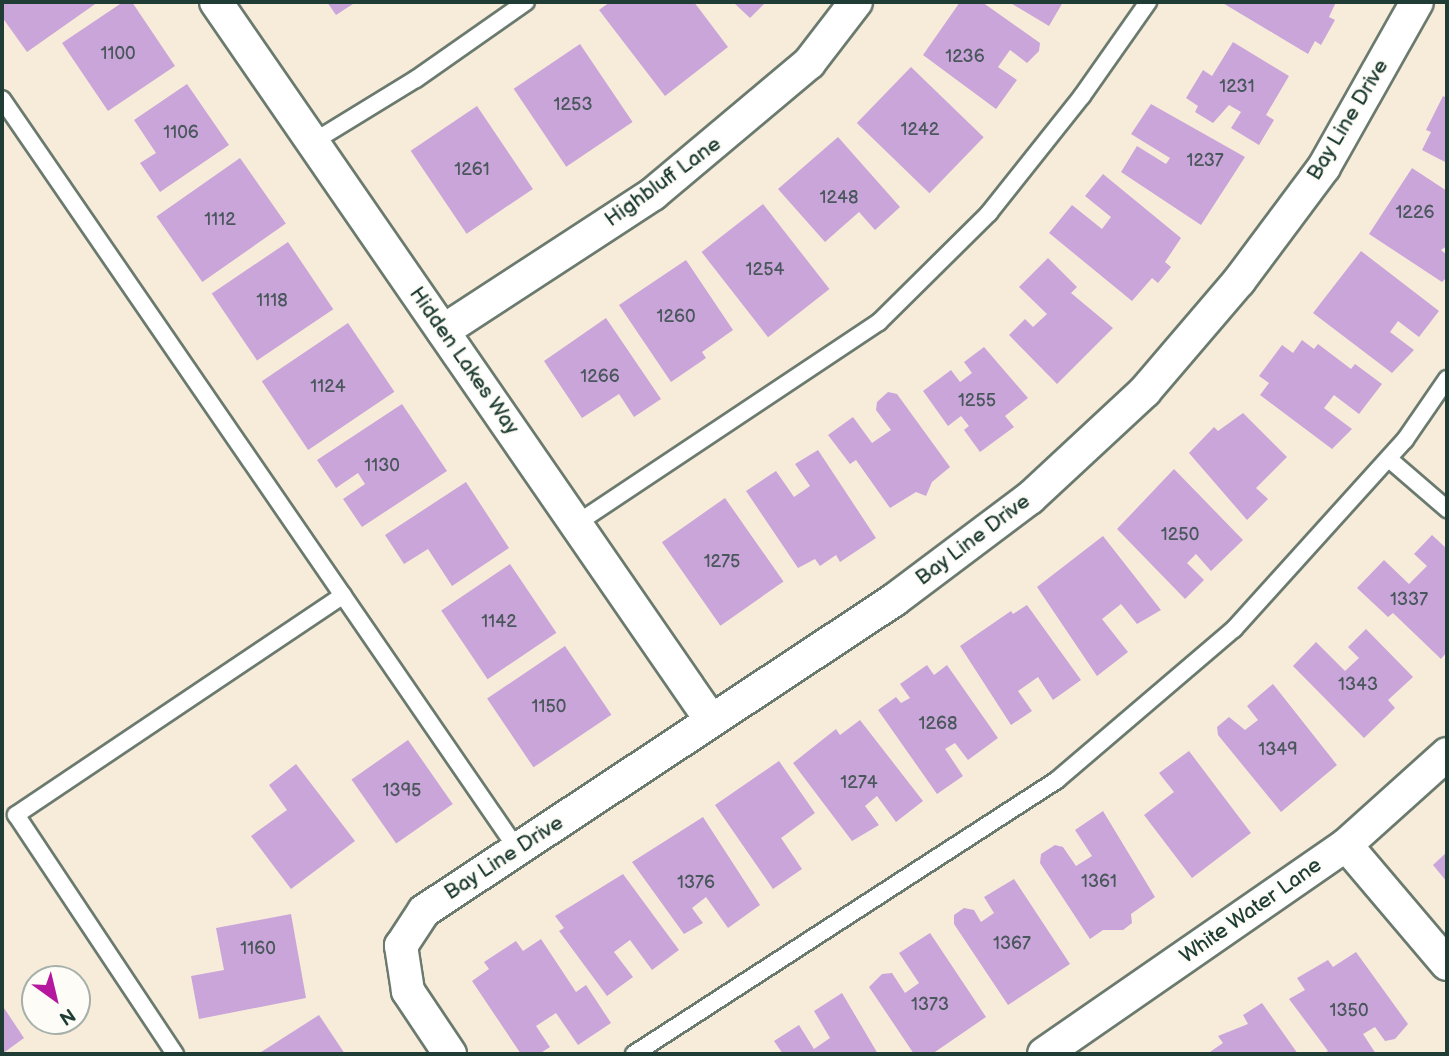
<!DOCTYPE html>
<style>
body{margin:0}
#map{position:relative;width:1449px;height:1056px;overflow:hidden;background:#f7ecda;font-family:"Balsamiq Sans",sans-serif}
div>[style]{position:absolute}
.building>*{inset:0;background:#caa5d9;transform-origin:0 0}
.roads{filter:drop-shadow(2px 0 #6b7a6e) drop-shadow(-2px 0 #6b7a6e) drop-shadow(0 2px #6b7a6e) drop-shadow(0 -2px #6b7a6e)}
.service>*{height:16px;margin:-8px;padding:0 8px;transform-origin:8px;border-radius:8px;background:#fff}
.minor>*{height:32px;margin:-16px;padding:0 16px;transform-origin:16px;border-radius:16px;background:#fff}
span{translate:-50% -50%;white-space:nowrap;text-align:center;line-height:1.15;-webkit-text-stroke:5px #fdfcf7;paint-order:stroke}
.number-label{font-size:18px;color:#4a575d}
.number-label span{-webkit-text-stroke-width:0}
.street-label{font-size:21px;color:#1f3d34}
.frame{position:absolute;inset:0;border:4px solid #1f3d34;pointer-events:none}
.north{position:absolute;left:21px;top:965px;width:70px;height:70px;box-sizing:border-box;background:#fdfcf7;border:2px solid #a4b0a9;border-radius:50%;rotate:146deg;font-size:19px;font-weight:700;line-height:28px;text-align:center;color:#1f3d34}
.north::after{content:'';display:block;margin:auto;width:24px;height:32px;background:#b5179e;clip-path:polygon(50% 0,100% 100%,50% 72%,0 100%)}
</style>
<div id="map">
<div class="building">
<i style="clip-path:polygon(2px 2px,98px 2px,27px 52px,2px 17px)"></i>
<i style="clip-path:polygon(123px 2px,132px 2px,175px 66px,108px 111px,62px 43px)"></i>
<i style="clip-path:polygon(327px 2px,356px 2px,336px 15px)"></i>
<i style="clip-path:polygon(610px 2px,694px 2px,728px 47px,665px 96px,599px 10px)"></i>
<i style="clip-path:polygon(733px 2px,766px 2px,750px 18px)"></i>
<i style="clip-path:polygon(960px 2px,982px 2px,1040px 43px,1039px 51px,1027px 63px,1010px 50px,998px 67px,1017px 80px,996px 109px,923px 55px)"></i>
<i style="clip-path:polygon(1009px 2px,1063px 2px,1049px 26px)"></i>
<i style="clip-path:polygon(1221px 2px,1336px 2px,1329px 17px,1335px 20px,1321px 45px,1315px 41px,1308px 54px)"></i>
<i style="clip-path:polygon(1233px 42px,1289px 76px,1266px 115px,1274px 120px,1259px 145px,1231px 128px,1241px 112px,1229px 105px,1213px 123px,1195px 112px,1198px 106px,1186px 98px,1203px 70px,1212px 76px)"></i>
<i style="left:580px;top:44px;width:94px;height:80px;rotate:56deg"></i>
<i style="left:911px;top:67px;width:101px;height:78px;rotate:44deg"></i>
<i style="clip-path:polygon(187px 84px,229px 145px,160px 192px,140px 163px,156px 153px,134px 120px)"></i>
<i style="clip-path:polygon(1443px 96px,1447px 98px,1447px 163px,1422px 150px,1431px 132px,1426px 130px)"></i>
<i style="clip-path:polygon(1151px 104px,1245px 157px,1201px 225px,1121px 172px,1137px 146px,1166px 164px,1170px 158px,1131px 134px)"></i>
<i style="left:477px;top:106px;width:100px;height:80px;rotate:56deg"></i>
<i style="clip-path:polygon(838px 137px,900px 207px,875px 230px,859px 212px,825px 242px,778px 189px)"></i>
<i style="left:240px;top:158px;width:80px;height:102px;rotate:55deg"></i>
<i style="clip-path:polygon(1412px 168px,1447px 191px,1447px 246px,1441px 250px,1447px 255px,1447px 277px,1442px 282px,1369px 234px)"></i>
<i style="clip-path:polygon(1103px 174px,1181px 238px,1165px 262px,1171px 267px,1158px 283px,1152px 278px,1132px 301px,1049px 233px,1072px 205px,1102px 229px,1111px 217px,1085px 196px)"></i>
<i style="left:763px;top:204px;width:108px;height:78px;rotate:52deg"></i>
<i style="left:288px;top:242px;width:81px;height:92px;rotate:56deg"></i>
<i style="clip-path:polygon(1361px 251px,1439px 311px,1419px 337px,1398px 321px,1390px 332px,1414px 350px,1392px 373px,1313px 313px)"></i>
<i style="clip-path:polygon(1048px 258px,1077px 287px,1071px 293px,1113px 328px,1057px 384px,1009px 335px,1025px 319px,1033px 327px,1047px 314px,1019px 287px)"></i>
<i style="clip-path:polygon(686px 260px,733px 330px,702px 352px,706px 358px,671px 382px,619px 305px)"></i>
<i style="clip-path:polygon(606px 318px,661px 399px,634px 417px,619px 394px,582px 418px,544px 361px)"></i>
<i style="left:348px;top:323px;width:83px;height:104px;rotate:56deg"></i>
<i style="clip-path:polygon(1302px 340px,1314px 349px,1318px 344px,1351px 369px,1355px 364px,1382px 384px,1359px 414px,1334px 395px,1324px 408px,1352px 429px,1332px 449px,1260px 395px,1269px 383px,1259px 376px,1282px 345px,1293px 353px)"></i>
<i style="clip-path:polygon(984px 347px,1028px 398px,1005px 416px,1014px 427px,980px 452px,964px 430px,969px 426px,961px 416px,948px 426px,923px 391px,951px 370px,960px 382px,972px 373px,964px 362px)"></i>
<i style="clip-path:polygon(888px 392px,897px 394px,950px 467px,932px 482px,926px 496px,916px 492px,890px 508px,856px 460px,850px 464px,828px 435px,853px 417px,872px 443px,891px 430px,876px 410px,877px 402px)"></i>
<i style="clip-path:polygon(402px 404px,447px 471px,362px 527px,343px 499px,365px 484px,358px 473px,336px 488px,317px 460px)"></i>
<i style="clip-path:polygon(1243px 413px,1287px 457px,1256px 488px,1268px 499px,1247px 520px,1189px 453px,1214px 427px,1218px 431px)"></i>
<i style="clip-path:polygon(818px 450px,876px 538px,840px 562px,836px 555px,820px 566px,815px 559px,798px 568px,746px 491px,776px 471px,794px 497px,810px 486px,795px 464px)"></i>
<i style="clip-path:polygon(1174px 469px,1243px 540px,1211px 571px,1196px 554px,1187px 563px,1204px 580px,1185px 599px,1117px 529px)"></i>
<i style="clip-path:polygon(466px 482px,509px 548px,452px 586px,428px 549px,404px 564px,385px 535px)"></i>
<i style="left:725px;top:498px;width:102px;height:77px;rotate:55deg"></i>
<i style="clip-path:polygon(1432px 535px,1447px 549px,1447px 652px,1441px 659px,1393px 613px,1388px 617px,1357px 588px,1384px 560px,1409px 584px,1427px 566px,1414px 554px)"></i>
<i style="clip-path:polygon(1103px 536px,1161px 610px,1137px 624px,1121px 604px,1102px 619px,1128px 652px,1097px 676px,1037px 587px)"></i>
<i style="left:510px;top:564px;width:83px;height:83px;rotate:56deg"></i>
<i style="clip-path:polygon(1027px 605px,1081px 680px,1053px 700px,1038px 677px,1018px 691px,1032px 711px,1011px 725px,960px 646px,1011px 611px,1013px 614px)"></i>
<i style="clip-path:polygon(1366px 629px,1413px 677px,1388px 700px,1395px 708px,1364px 738px,1293px 666px,1316px 642px,1345px 671px,1359px 658px,1348px 647px)"></i>
<i style="left:565px;top:646px;width:83px;height:94px;rotate:56deg"></i>
<i style="clip-path:polygon(927px 665px,934px 675px,947px 665px,998px 738px,968px 760px,955px 743px,945px 749px,963px 776px,937px 794px,878px 710px,896px 697px,901px 703px,910px 698px,900px 684px)"></i>
<i style="clip-path:polygon(1273px 684px,1337px 765px,1281px 812px,1218px 735px,1217px 727px,1229px 717px,1245px 730px,1258px 720px,1247px 706px)"></i>
<i style="clip-path:polygon(860px 720px,923px 801px,896px 822px,877px 796px,865px 806px,879px 825px,852px 841px,793px 763px,836px 729px,840px 735px)"></i>
<i style="left:408px;top:740px;width:78px;height:69px;rotate:55deg"></i>
<i style="clip-path:polygon(1189px 751px,1251px 833px,1192px 878px,1144px 815px,1174px 792px,1159px 773px)"></i>
<i style="clip-path:polygon(779px 761px,815px 813px,781px 838px,802px 869px,773px 889px,715px 805px)"></i>
<i style="clip-path:polygon(296px 764px,355px 841px,291px 889px,251px 836px,287px 810px,269px 785px)"></i>
<i style="clip-path:polygon(1103px 811px,1155px 897px,1131px 914px,1132px 923px,1123px 930px,1103px 930px,1090px 939px,1040px 863px,1041px 854px,1055px 845px,1063px 847px,1076px 866px,1092px 856px,1075px 830px)"></i>
<i style="clip-path:polygon(703px 817px,760px 905px,728px 928px,706px 897px,692px 908px,703px 923px,684px 934px,632px 862px)"></i>
<i style="clip-path:polygon(1447px 852px,1447px 882px,1433px 865px)"></i>
<i style="clip-path:polygon(623px 874px,679px 950px,652px 970px,630px 940px,614px 952px,633px 977px,607px 996px,559px 931px,564px 928px,555px 916px)"></i>
<i style="clip-path:polygon(1014px 879px,1070px 964px,1008px 1005px,954px 924px,954px 915px,964px 908px,974px 910px,981px 922px,994px 913px,984px 897px)"></i>
<i style="clip-path:polygon(291px 914px,306px 998px,199px 1019px,191px 976px,224px 970px,216px 928px)"></i>
<i style="clip-path:polygon(930px 933px,986px 1017px,932px 1054px,914px 1054px,869px 987px,882px 974px,892px 973px,905px 993px,919px 983px,899px 953px)"></i>
<i style="clip-path:polygon(541px 939px,576px 992px,586px 985px,611px 1023px,578px 1045px,556px 1013px,536px 1026px,550px 1047px,539px 1054px,521px 1054px,472px 981px,489px 969px,484px 962px,516px 941px,523px 951px)"></i>
<i style="clip-path:polygon(1356px 952px,1408px 1024px,1395px 1039px,1385px 1041px,1375px 1027px,1363px 1034px,1376px 1054px,1323px 1054px,1328px 1051px,1289px 999px,1305px 990px,1297px 978px,1328px 960px,1333px 967px)"></i>
<i style="clip-path:polygon(842px 993px,878px 1054px,783px 1054px,774px 1041px,799px 1025px,814px 1049px,830px 1038px,814px 1011px)"></i>
<i style="clip-path:polygon(1262px 1003px,1298px 1054px,1207px 1054px,1223px 1043px,1218px 1036px,1248px 1024px,1243px 1015px)"></i>
<i style="clip-path:polygon(2px 1005px,24px 1038px,2px 1054px)"></i>
<i style="clip-path:polygon(319px 1015px,345px 1054px,258px 1054px)"></i>
</div>
<div class="roads">
<div class="service">
<i style="left:2px;top:99px;width:910px;rotate:55.52deg"></i>
<i style="left:313px;top:142px;width:121px;rotate:-31.5deg"></i>
<i style="left:416px;top:79px;width:134px;rotate:-35deg"></i>
<i style="left:1389px;top:459px;width:77px;rotate:40.8deg"></i>
<i style="left:576px;top:524px;width:364px;rotate:-33.7deg"></i>
<i style="left:879px;top:322px;width:155px;rotate:-44.7deg"></i>
<i style="left:989px;top:213px;width:149px;rotate:-51.5deg"></i>
<i style="left:1082px;top:96px;width:115px;rotate:-54.9deg"></i>
<i style="left:175px;top:1054px;width:287px;rotate:-123.6deg"></i>
<i style="left:16px;top:815px;width:394px;rotate:-33.9deg"></i>
<i style="left:634px;top:1054px;width:504px;rotate:-32.93deg"></i>
<i style="left:1057px;top:780px;width:233px;rotate:-40.5deg"></i>
<i style="left:1234px;top:629px;width:255px;rotate:-47.9deg"></i>
<i style="left:1405px;top:440px;width:74px;rotate:-55.5deg"></i>
</div>
<div class="minor">
<i style="left:216px;top:2px;width:872px;rotate:55.42deg"></i>
<i style="left:443px;top:331px;width:251px;rotate:-33.1deg"></i>
<i style="left:653px;top:194px;width:204px;rotate:-40deg"></i>
<i style="left:809px;top:63px;width:77px;rotate:-52.4deg"></i>
<i style="left:1346px;top:845px;width:156px;rotate:49.7deg"></i>
<i style="left:450px;top:1054px;width:76px;rotate:-123.7deg"></i>
<i style="left:408px;top:991px;width:46px;rotate:-98.8deg"></i>
<i style="left:401px;top:946px;width:42px;rotate:-56.7deg"></i>
<i style="left:424px;top:911px;width:564px;rotate:-33.49deg"></i>
<i style="left:894px;top:600px;width:170px;rotate:-36.9deg"></i>
<i style="left:1030px;top:498px;width:157px;rotate:-42.9deg"></i>
<i style="left:1145px;top:391px;width:145px;rotate:-49.5deg"></i>
<i style="left:1239px;top:281px;width:142px;rotate:-53.3deg"></i>
<i style="left:1324px;top:167px;width:189px;rotate:-60.6deg"></i>
<i style="left:1044px;top:1054px;width:367px;rotate:-34.7deg"></i>
<i style="left:1346px;top:845px;width:136px;rotate:-42deg"></i>
</div>
</div>
<div class="number-label">
<span style="left:118px;top:54px">1100</span>
<span style="left:965px;top:57px">1236</span>
<span style="left:1237px;top:87px">1231</span>
<span style="left:573px;top:105px">1253</span>
<span style="left:920px;top:130px">1242</span>
<span style="left:181px;top:133px">1106</span>
<span style="left:1205px;top:161px">1237</span>
<span style="left:472px;top:170px">1261</span>
<span style="left:839px;top:198px">1248</span>
<span style="left:1415px;top:213px">1226</span>
<span style="left:220px;top:220px">1112</span>
<span style="left:765px;top:270px">1254</span>
<span style="left:272px;top:301px">1118</span>
<span style="left:676px;top:317px">1260</span>
<span style="left:600px;top:377px">1266</span>
<span style="left:328px;top:387px">1124</span>
<span style="left:977px;top:401px">1255</span>
<span style="left:382px;top:466px">1130</span>
<span style="left:1180px;top:535px">1250</span>
<span style="left:722px;top:562px">1275</span>
<span style="left:1409px;top:600px">1337</span>
<span style="left:499px;top:622px">1142</span>
<span style="left:1358px;top:685px">1343</span>
<span style="left:549px;top:707px">1150</span>
<span style="left:938px;top:724px">1268</span>
<span style="left:1278px;top:750px">1349</span>
<span style="left:859px;top:783px">1274</span>
<span style="left:402px;top:791px">1395</span>
<span style="left:1099px;top:882px">1361</span>
<span style="left:696px;top:883px">1376</span>
<span style="left:1012px;top:944px">1367</span>
<span style="left:258px;top:949px">1160</span>
<span style="left:930px;top:1005px">1373</span>
<span style="left:1349px;top:1011px">1350</span>
</div>
<div class="street-label">
<span style="left:1348px;top:120px;rotate:-59deg">Bay Line Drive</span>
<span style="left:663px;top:182px;rotate:-36deg">Highbluff Lane</span>
<span style="left:464px;top:361px;rotate:55deg">Hidden Lakes Way</span>
<span style="left:973px;top:540px;rotate:-37deg">Bay Line Drive</span>
<span style="left:504px;top:858px;rotate:-33deg">Bay Line Drive</span>
<span style="left:1251px;top:911px;rotate:-35deg">White Water Lane</span>
</div>
<div class="frame"></div>
<div class="north">N</div>
</div>
